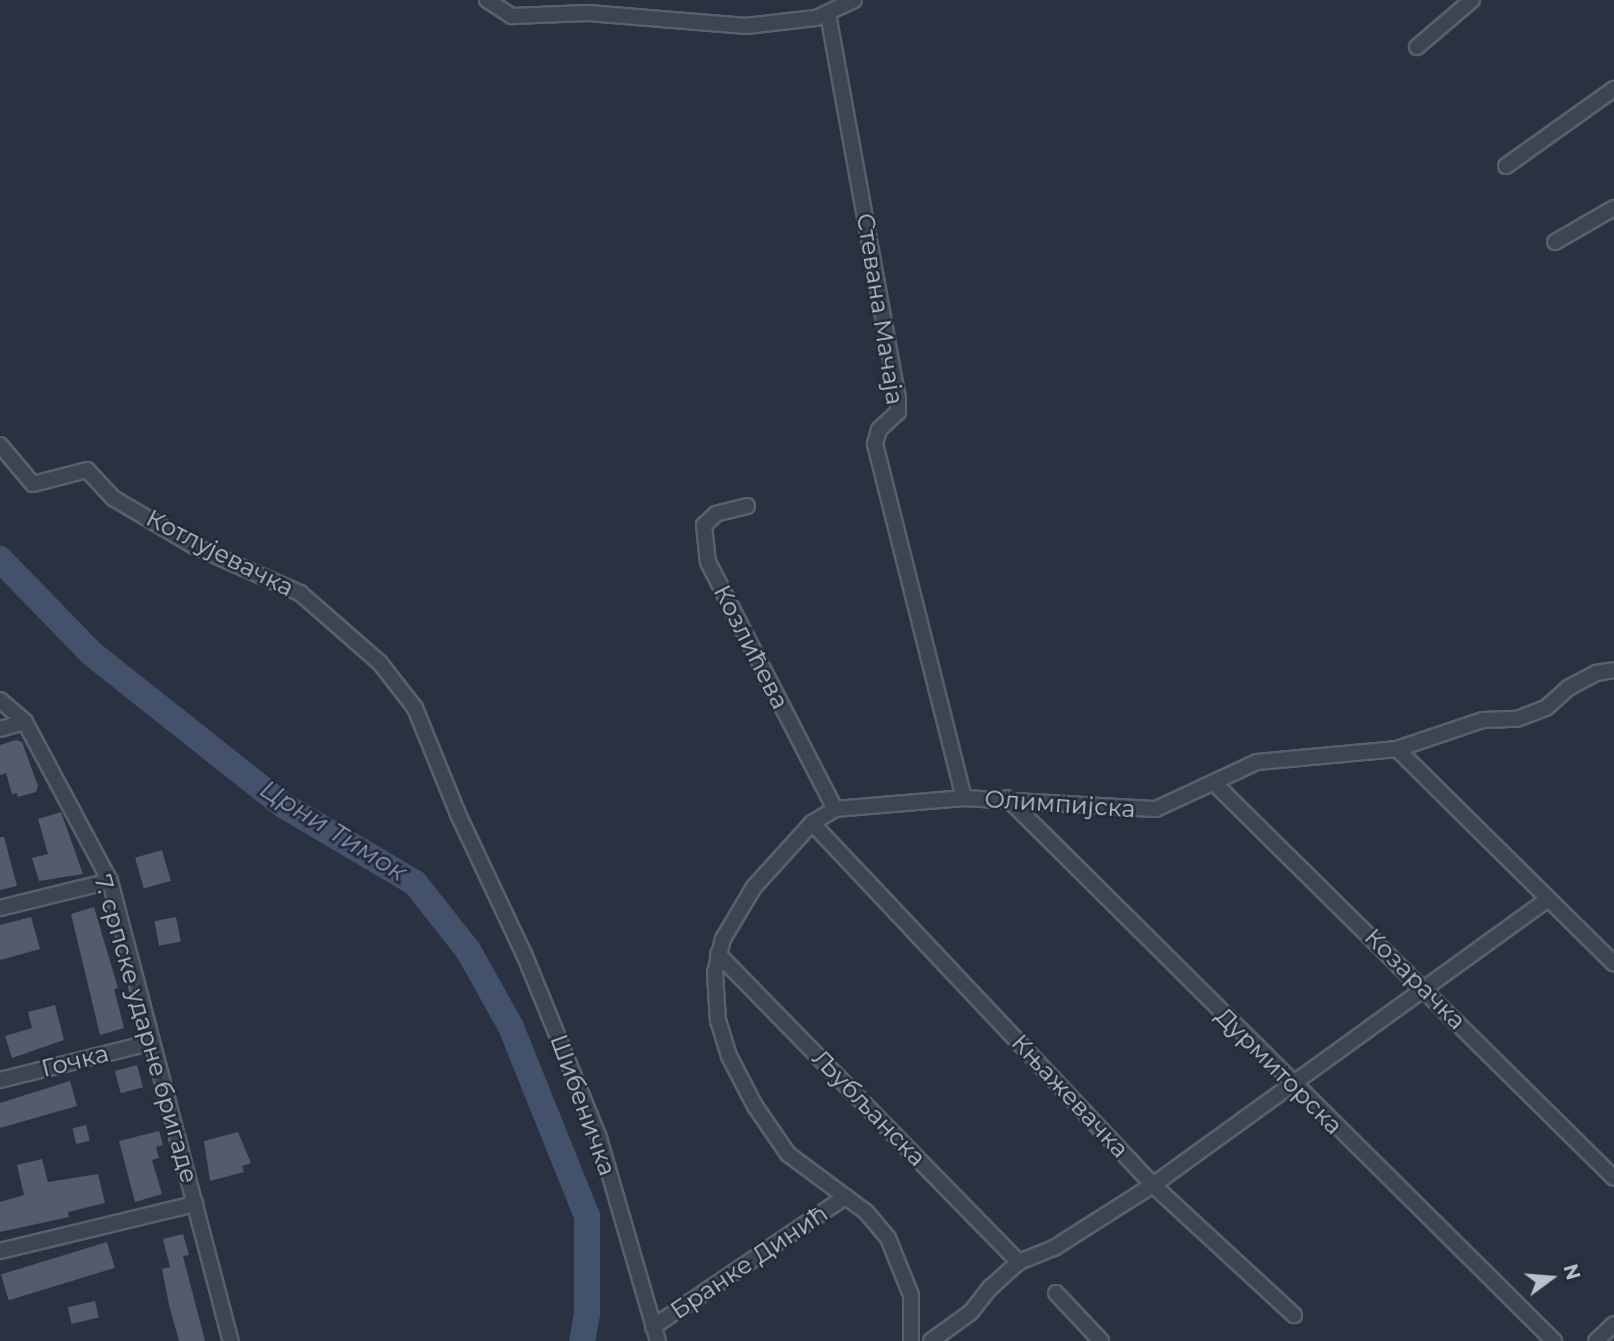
<!DOCTYPE html>
<meta charset="utf-8">
<style>
body{margin:0}
#map{position:relative;width:1614px;height:1341px;overflow:hidden;background:#2a3242;font-family:Montserrat,sans-serif}
div>[style]{position:absolute}
.river>*{height:26px;margin:-13px;padding:0 13px;transform-origin:13px;border-radius:13px;background:#43516b}
.building>*{inset:0;background:#535b6c;transform-origin:0 0}
.roads{filter:drop-shadow(2px 0 #59606c) drop-shadow(-2px 0 #59606c) drop-shadow(0 2px #59606c) drop-shadow(0 -2px #59606c)}
.minor>*{height:14px;margin:-7px;padding:0 7px;transform-origin:7px;border-radius:7px;background:#3e4552}
span{translate:-50% -50%;white-space:nowrap;text-align:center;line-height:1.15;-webkit-text-stroke:5px #232937;paint-order:stroke}
.street-label{font-size:24px;color:#bbc0cb}
.water-label{font-size:26px;color:#8694b0;font-style:italic}
.north{position:absolute;left:1516px;top:1243px;width:70px;height:70px;-webkit-text-stroke:5px #232937;paint-order:stroke;rotate:74deg;font-size:19px;font-weight:700;line-height:28px;text-align:center;color:#bbc0cb}
.north::after{content:'';display:block;margin:auto;width:24px;height:32px;background:#bbc0cb;clip-path:polygon(50% 0,100% 100%,50% 72%,0 100%)}
</style>
<div id="map">
<div class="river">
<i style="left:0;top:559px;width:131px;rotate:45.9deg"></i>
<i style="left:91px;top:653px;width:245px;rotate:38.4deg"></i>
<i style="left:283px;top:805px;width:153px;rotate:30.6deg"></i>
<i style="left:415px;top:883px;width:85px;rotate:51.7deg"></i>
<i style="left:468px;top:950px;width:88px;rotate:60.8deg"></i>
<i style="left:511px;top:1027px;width:204px;rotate:68.1deg"></i>
<i style="left:587px;top:1216px;width:98px;rotate:90deg"></i>
<i style="left:587px;top:1314px;width:27px;rotate:100deg"></i>
</div>
<div class="building">
<i style="clip-path:polygon(16px 740px,22px 742px,38px 786px,36px 792px,18px 797px,17px 793px,12px 794px,6px 773px,0 775px,0 745px)"></i>
<i style="clip-path:polygon(61px 812px,83px 874px,39px 881px,32px 858px,48px 854px,38px 819px)"></i>
<i style="clip-path:polygon(0 837px,4px 837px,17px 886px,0 890px)"></i>
<i style="left:162px;top:850px;width:32px;height:28px;rotate:74deg"></i>
<i style="clip-path:polygon(94px 907px,118px 988px,114px 989px,124px 1028px,100px 1035px,71px 914px)"></i>
<i style="clip-path:polygon(31px 917px,40px 949px,0 960px,0 925px)"></i>
<i style="left:176px;top:917px;width:25px;height:22px;rotate:79deg"></i>
<i style="clip-path:polygon(55px 1005px,64px 1040px,12px 1058px,5px 1036px,32px 1028px,28px 1012px)"></i>
<i style="left:137px;top:1065px;width:23px;height:23px;rotate:75deg"></i>
<i style="clip-path:polygon(70px 1081px,77px 1106px,0 1128px,0 1103px)"></i>
<i style="left:86px;top:1125px;width:16px;height:14px;rotate:76deg"></i>
<i style="clip-path:polygon(159px 1131px,163px 1145px,156px 1147px,159px 1158px,152px 1160px,162px 1194px,135px 1202px,119px 1141px)"></i>
<i style="clip-path:polygon(238px 1132px,251px 1163px,242px 1166px,244px 1172px,210px 1181px,204px 1141px)"></i>
<i style="clip-path:polygon(42px 1159px,48px 1182px,98px 1174px,105px 1203px,68px 1212px,69px 1217px,0 1232px,0 1202px,24px 1195px,17px 1165px)"></i>
<i style="clip-path:polygon(183px 1234px,189px 1255px,183px 1256px,205px 1341px,179px 1341px,169px 1305px,162px 1269px,170px 1267px,163px 1239px)"></i>
<i style="left:107px;top:1242px;width:27px;height:111px;rotate:73deg"></i>
<i style="left:95px;top:1301px;width:17px;height:28px;rotate:77deg"></i>
</div>
<div class="roads">
<div class="minor">
<i style="left:487px;top:0;width:30px;rotate:33deg"></i>
<i style="left:512px;top:16px;width:76px;rotate:-2.3deg"></i>
<i style="left:588px;top:13px;width:159px;rotate:4.7deg"></i>
<i style="left:746px;top:26px;width:70px;rotate:-6.5deg"></i>
<i style="left:816px;top:18px;width:42px;rotate:-25.3deg"></i>
<i style="left:828px;top:14px;width:390px;rotate:79.7deg"></i>
<i style="left:898px;top:398px;width:14px;rotate:90deg"></i>
<i style="left:898px;top:412px;width:26px;rotate:137deg"></i>
<i style="left:879px;top:430px;width:15px;rotate:106deg"></i>
<i style="left:875px;top:444px;width:365px;rotate:75.9deg"></i>
<i style="left:1417px;top:47px;width:72px;rotate:-40.5deg"></i>
<i style="left:1506px;top:166px;width:133px;rotate:-35.5deg"></i>
<i style="left:1555px;top:242px;width:68px;rotate:-30deg"></i>
<i style="left:0;top:445px;width:51px;rotate:49.8deg"></i>
<i style="left:33px;top:484px;width:56px;rotate:-14.5deg"></i>
<i style="left:87px;top:470px;width:38px;rotate:47deg"></i>
<i style="left:113px;top:498px;width:96px;rotate:30.6deg"></i>
<i style="left:196px;top:547px;width:114px;rotate:23.9deg"></i>
<i style="left:300px;top:593px;width:106px;rotate:41.2deg"></i>
<i style="left:380px;top:663px;width:57px;rotate:52.1deg"></i>
<i style="left:415px;top:708px;width:114px;rotate:67.9deg"></i>
<i style="left:458px;top:814px;width:155px;rotate:64.8deg"></i>
<i style="left:524px;top:954px;width:199px;rotate:67.8deg"></i>
<i style="left:599px;top:1138px;width:211px;rotate:73.8deg"></i>
<i style="left:747px;top:506px;width:32px;rotate:166deg"></i>
<i style="left:716px;top:514px;width:16px;rotate:137deg"></i>
<i style="left:704px;top:525px;width:37px;rotate:84deg"></i>
<i style="left:708px;top:562px;width:278px;rotate:62.8deg"></i>
<i style="left:0;top:700px;width:33px;rotate:41deg"></i>
<i style="left:25px;top:722px;width:180px;rotate:61.9deg"></i>
<i style="left:110px;top:881px;width:476px;rotate:75.3deg"></i>
<i style="left:0;top:729px;width:26px;rotate:-16deg"></i>
<i style="left:1397px;top:749px;width:305px;rotate:44.7deg"></i>
<i style="left:1214px;top:783px;width:562px;rotate:44.64deg"></i>
<i style="left:1007px;top:798px;width:771px;rotate:44.79deg"></i>
<i style="left:812px;top:823px;width:497px;rotate:46.7deg"></i>
<i style="left:1153px;top:1185px;width:192px;rotate:42.7deg"></i>
<i style="left:0;top:908px;width:113px;rotate:-13.8deg"></i>
<i style="left:718px;top:954px;width:431px;rotate:45.7deg"></i>
<i style="left:0;top:1080px;width:154px;rotate:-13.9deg"></i>
<i style="left:0;top:1251px;width:201px;rotate:-13.6deg"></i>
<i style="left:1056px;top:1293px;width:66px;rotate:46.8deg"></i>
<i style="left:653px;top:1327px;width:232px;rotate:-34.1deg"></i>
<i style="left:911px;top:1341px;width:46px;rotate:-90deg"></i>
<i style="left:911px;top:1295px;width:61px;rotate:-112deg"></i>
<i style="left:888px;top:1238px;width:34px;rotate:-130deg"></i>
<i style="left:866px;top:1212px;width:97px;rotate:-143.4deg"></i>
<i style="left:788px;top:1154px;width:58px;rotate:-124.5deg"></i>
<i style="left:755px;top:1106px;width:56px;rotate:-117.5deg"></i>
<i style="left:729px;top:1056px;width:37px;rotate:-107deg"></i>
<i style="left:718px;top:1021px;width:48px;rotate:-93.6deg"></i>
<i style="left:715px;top:973px;width:35px;rotate:-77deg"></i>
<i style="left:723px;top:939px;width:61px;rotate:-59.2deg"></i>
<i style="left:754px;top:887px;width:86px;rotate:-47.8deg"></i>
<i style="left:812px;top:823px;width:27px;rotate:-31deg"></i>
<i style="left:835px;top:809px;width:129px;rotate:-4.9deg"></i>
<i style="left:964px;top:798px;width:192px;rotate:3.3deg"></i>
<i style="left:1156px;top:809px;width:111px;rotate:-25deg"></i>
<i style="left:1257px;top:762px;width:141px;rotate:-5.3deg"></i>
<i style="left:1397px;top:749px;width:91px;rotate:-18.6deg"></i>
<i style="left:1483px;top:720px;width:34px;rotate:-2deg"></i>
<i style="left:1517px;top:719px;width:31px;rotate:-21deg"></i>
<i style="left:1546px;top:708px;width:30px;rotate:-42deg"></i>
<i style="left:1568px;top:688px;width:32px;rotate:-28deg"></i>
<i style="left:1596px;top:673px;width:18px;rotate:-9deg"></i>
<i style="left:931px;top:1341px;width:49px;rotate:-35.9deg"></i>
<i style="left:971px;top:1312px;width:31px;rotate:-52deg"></i>
<i style="left:990px;top:1288px;width:39px;rotate:-42deg"></i>
<i style="left:1019px;top:1262px;width:38px;rotate:-22deg"></i>
<i style="left:1054px;top:1248px;width:117px;rotate:-32.5deg"></i>
<i style="left:1153px;top:1185px;width:488px;rotate:-35.9deg"></i>
<i style="left:1596px;top:1341px;width:25px;rotate:-43deg"></i>
</div>
</div>
<div class="street-label">
<span style="left:880px;top:309px;rotate:81deg">Стевана Мачаја</span>
<span style="left:220px;top:553px;rotate:27deg">Котлујевачка</span>
<span style="left:751px;top:647px;rotate:63deg">Козлићева</span>
<span style="left:1060px;top:804px;rotate:4deg">Олимпијска</span>
<span style="left:1415px;top:979px;rotate:45deg">Козарачка</span>
<span style="left:146px;top:1029px;rotate:74deg">7. српске ударне бригаде</span>
<span style="left:75px;top:1061px;rotate:-14deg">Гочка</span>
<span style="left:1279px;top:1071px;rotate:45deg">Дурмиторска</span>
<span style="left:1070px;top:1096px;rotate:47deg">Књажевачка</span>
<span style="left:583px;top:1105px;rotate:70deg">Шибеничка</span>
<span style="left:869px;top:1108px;rotate:46deg">Љубљанска</span>
<span style="left:749px;top:1262px;rotate:-34deg">Бранке Динић</span>
</div>
<div class="water-label">
<span style="left:333px;top:831px;rotate:32deg">Црни Тимок</span>
</div>
<div class="north">N</div>
</div>
